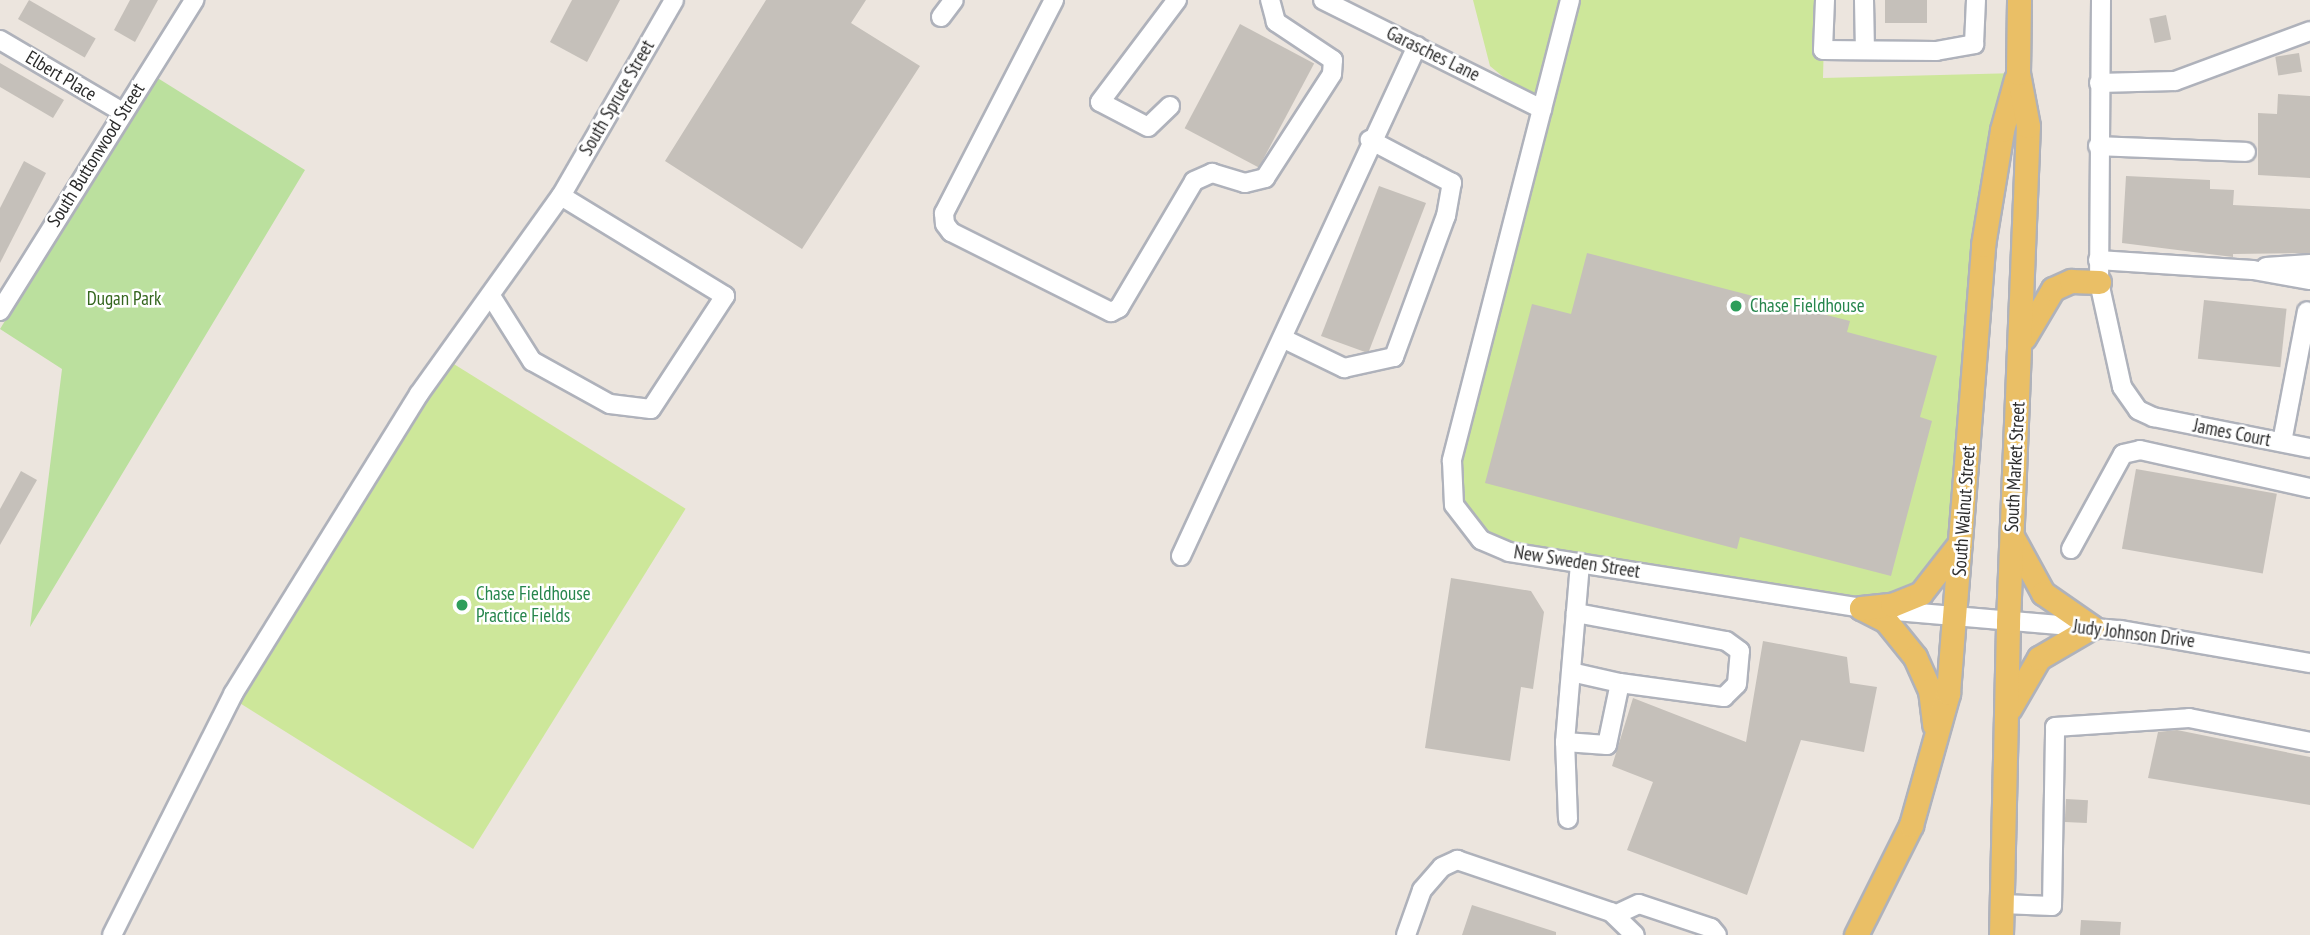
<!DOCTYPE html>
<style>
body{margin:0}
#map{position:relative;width:2310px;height:935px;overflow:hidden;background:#ece5de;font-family:"PT Sans Narrow",sans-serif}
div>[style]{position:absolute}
.green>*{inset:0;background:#bbe09e}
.pitch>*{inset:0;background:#cde79a;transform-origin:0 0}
.building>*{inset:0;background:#c5c0ba;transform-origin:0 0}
.roads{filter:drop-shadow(2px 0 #afb2bb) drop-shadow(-2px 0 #afb2bb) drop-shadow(0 2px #afb2bb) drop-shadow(0 -2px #afb2bb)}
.minor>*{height:18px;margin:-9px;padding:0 9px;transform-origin:9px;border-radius:9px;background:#fff}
.major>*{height:23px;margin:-11.5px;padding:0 11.5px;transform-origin:11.5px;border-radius:11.5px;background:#eabf66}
.dots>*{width:19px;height:19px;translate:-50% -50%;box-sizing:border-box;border:4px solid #fff;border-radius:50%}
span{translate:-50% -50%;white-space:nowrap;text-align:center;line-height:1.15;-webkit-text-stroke:5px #fff;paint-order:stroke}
.street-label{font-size:19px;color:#2b2b2b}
.park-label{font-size:19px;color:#34661e}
.leisure-label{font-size:19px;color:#27864d}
.left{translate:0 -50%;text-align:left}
</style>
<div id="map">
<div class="green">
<i style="clip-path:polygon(156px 77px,305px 170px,30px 627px,62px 369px,0 329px)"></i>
</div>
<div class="pitch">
<i style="clip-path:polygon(1473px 0,1825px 0,1823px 78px,2018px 73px,1988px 213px,1962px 540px,1892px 605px,1494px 547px,1452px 492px,1542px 109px,1490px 66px)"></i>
<i style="left:449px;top:361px;width:279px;height:401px;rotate:32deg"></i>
</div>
<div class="building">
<i style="left:29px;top:0;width:77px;height:22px;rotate:30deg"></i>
<i style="clip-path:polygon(130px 0,158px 0,135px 42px,114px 30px)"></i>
<i style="clip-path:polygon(572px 0,620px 0,587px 62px,550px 42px)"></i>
<i style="clip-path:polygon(766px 0,866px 0,851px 23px,920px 66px,802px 249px,665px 161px)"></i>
<i style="left:1885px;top:0;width:42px;height:23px"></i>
<i style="left:2166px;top:15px;width:25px;height:17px;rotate:78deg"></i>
<i style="left:1240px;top:24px;width:84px;height:118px;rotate:28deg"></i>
<i style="left:2299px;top:53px;width:19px;height:24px;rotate:81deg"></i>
<i style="clip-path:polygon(0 63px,64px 100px,53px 118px,0 87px)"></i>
<i style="clip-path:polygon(2278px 94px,2310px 96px,2310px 178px,2258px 175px,2258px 113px,2277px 114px)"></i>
<i style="clip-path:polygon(24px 161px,46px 173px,0 263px,0 208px)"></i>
<i style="clip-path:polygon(2126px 176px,2210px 180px,2210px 189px,2234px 190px,2233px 205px,2310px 209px,2310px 253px,2233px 254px,2233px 257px,2122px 243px)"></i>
<i style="clip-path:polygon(1379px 186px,1426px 203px,1369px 351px,1365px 352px,1321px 336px)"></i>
<i style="clip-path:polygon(1587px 253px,1850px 321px,1847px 332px,1937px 356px,1920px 417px,1932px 421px,1891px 576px,1740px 537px,1737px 549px,1485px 483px,1532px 304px,1571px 314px)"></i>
<i style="left:2204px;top:300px;width:83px;height:59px;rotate:6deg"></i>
<i style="left:2136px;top:469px;width:143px;height:81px;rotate:10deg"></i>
<i style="clip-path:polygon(21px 471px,37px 480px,0 545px,0 509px)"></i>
<i style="clip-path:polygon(1451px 578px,1531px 591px,1544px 612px,1533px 689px,1521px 687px,1510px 761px,1425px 748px)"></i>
<i style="clip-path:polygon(1763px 641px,1847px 657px,1850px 683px,1877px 687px,1864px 752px,1801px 740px,1747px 895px,1627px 850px,1653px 782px,1612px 766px,1633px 698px,1746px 742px)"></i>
<i style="clip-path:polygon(2177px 730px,2310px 757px,2310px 805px,2148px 778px,2158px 732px)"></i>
<i style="left:2066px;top:799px;width:22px;height:23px;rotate:3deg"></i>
<i style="clip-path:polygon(1472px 905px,1556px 932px,1556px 935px,1462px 935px)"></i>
<i style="clip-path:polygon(2081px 920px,2121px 922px,2120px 935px,2080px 935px)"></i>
</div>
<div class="roads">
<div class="minor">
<i style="left:1054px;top:0;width:240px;rotate:117.3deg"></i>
<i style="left:944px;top:213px;width:11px;rotate:85deg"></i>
<i style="left:945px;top:224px;width:10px;rotate:53deg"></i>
<i style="left:951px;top:232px;width:179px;rotate:26.6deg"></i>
<i style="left:1111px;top:312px;width:9px;rotate:-27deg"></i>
<i style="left:1119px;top:308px;width:147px;rotate:-59.4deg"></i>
<i style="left:1194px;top:181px;width:20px;rotate:-24deg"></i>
<i style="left:1212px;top:173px;width:34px;rotate:17deg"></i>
<i style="left:1245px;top:183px;width:21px;rotate:-14deg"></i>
<i style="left:1265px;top:178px;width:124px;rotate:-57.2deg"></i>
<i style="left:1332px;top:74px;width:14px;rotate:-86deg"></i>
<i style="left:1333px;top:60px;width:69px;rotate:-146.3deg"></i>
<i style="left:1276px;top:22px;width:23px;rotate:-105deg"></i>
<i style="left:1323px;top:0;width:245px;rotate:26.5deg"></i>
<i style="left:1570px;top:0;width:476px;rotate:104.4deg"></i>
<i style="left:1452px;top:461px;width:44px;rotate:87.4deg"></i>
<i style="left:1454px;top:505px;width:44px;rotate:52.4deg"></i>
<i style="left:1481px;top:540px;width:30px;rotate:23deg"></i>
<i style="left:1509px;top:552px;width:356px;rotate:9deg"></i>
<i style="left:1861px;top:608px;width:260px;rotate:4.9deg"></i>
<i style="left:2120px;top:630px;width:193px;rotate:9.9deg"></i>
<i style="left:1825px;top:0;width:50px;rotate:92.3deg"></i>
<i style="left:1823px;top:50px;width:113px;rotate:0.5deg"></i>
<i style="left:1936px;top:51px;width:39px;rotate:-10deg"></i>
<i style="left:1974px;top:44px;width:44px;rotate:-87.4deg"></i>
<i style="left:1864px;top:0;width:50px;rotate:88.9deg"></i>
<i style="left:2101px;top:0;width:282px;rotate:90.4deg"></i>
<i style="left:2099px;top:282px;width:107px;rotate:77.6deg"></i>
<i style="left:2122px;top:387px;width:28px;rotate:55deg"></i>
<i style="left:2138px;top:410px;width:17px;rotate:25deg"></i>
<i style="left:2153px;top:417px;width:160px;rotate:11.2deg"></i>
<i style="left:941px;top:17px;width:21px;rotate:-53deg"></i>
<i style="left:0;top:40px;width:142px;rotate:30.5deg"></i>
<i style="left:2099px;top:83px;width:76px;rotate:-1.5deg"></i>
<i style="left:2175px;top:81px;width:144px;rotate:-20.3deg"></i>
<i style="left:1170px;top:106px;width:30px;rotate:136deg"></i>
<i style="left:1148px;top:127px;width:54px;rotate:-152.5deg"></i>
<i style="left:1100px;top:102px;width:128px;rotate:-53deg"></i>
<i style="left:2098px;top:146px;width:148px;rotate:2.3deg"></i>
<i style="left:2098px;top:260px;width:155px;rotate:3.7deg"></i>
<i style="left:2253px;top:270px;width:58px;rotate:10deg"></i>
<i style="left:2266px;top:267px;width:44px;rotate:-3.9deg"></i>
<i style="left:491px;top:296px;width:77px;rotate:57.8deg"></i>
<i style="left:532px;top:361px;width:89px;rotate:28.9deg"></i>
<i style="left:610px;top:404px;width:41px;rotate:7deg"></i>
<i style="left:651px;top:409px;width:135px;rotate:-56.8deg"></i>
<i style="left:725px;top:296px;width:192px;rotate:-148.6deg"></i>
<i style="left:0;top:311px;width:367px;rotate:-58deg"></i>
<i style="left:1284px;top:339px;width:67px;rotate:25.8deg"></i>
<i style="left:1344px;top:368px;width:51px;rotate:-12.4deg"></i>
<i style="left:1394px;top:357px;width:150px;rotate:-69.8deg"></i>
<i style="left:1446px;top:216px;width:34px;rotate:-80deg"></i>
<i style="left:1452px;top:183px;width:93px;rotate:-152.3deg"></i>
<i style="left:2282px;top:442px;width:133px;rotate:-79.2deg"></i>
<i style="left:2071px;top:549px;width:108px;rotate:-61.3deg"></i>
<i style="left:2123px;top:454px;width:17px;rotate:-13deg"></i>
<i style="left:2140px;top:450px;width:174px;rotate:12.6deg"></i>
<i style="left:1181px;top:556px;width:562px;rotate:-65.17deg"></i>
<i style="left:1571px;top:672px;width:50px;rotate:12.7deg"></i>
<i style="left:1565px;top:742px;width:42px;rotate:4.1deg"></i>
<i style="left:1607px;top:745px;width:63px;rotate:-78.2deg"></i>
<i style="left:1620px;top:683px;width:105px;rotate:7.7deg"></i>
<i style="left:1724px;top:697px;width:18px;rotate:-45deg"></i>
<i style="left:1737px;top:684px;width:33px;rotate:-85deg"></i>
<i style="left:1740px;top:651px;width:17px;rotate:-144deg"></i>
<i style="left:1726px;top:641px;width:153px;rotate:-169.4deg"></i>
<i style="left:1568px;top:819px;width:77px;rotate:-92.2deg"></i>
<i style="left:1565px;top:742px;width:180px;rotate:-85.2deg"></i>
<i style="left:2002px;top:904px;width:50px;rotate:2.3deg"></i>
<i style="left:2052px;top:906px;width:179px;rotate:-89deg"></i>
<i style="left:2055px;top:727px;width:134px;rotate:-3.8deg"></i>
<i style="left:2189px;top:718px;width:123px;rotate:11.2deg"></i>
<i style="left:1615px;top:915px;width:26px;rotate:-25deg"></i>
<i style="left:1639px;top:904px;width:76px;rotate:18.4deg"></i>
<i style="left:1711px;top:928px;width:9px;rotate:49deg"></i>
<i style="left:112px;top:935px;width:270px;rotate:-63.3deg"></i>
<i style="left:233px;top:694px;width:353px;rotate:-58.2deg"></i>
<i style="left:419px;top:394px;width:244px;rotate:-54.4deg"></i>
<i style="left:561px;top:196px;width:226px;rotate:-60deg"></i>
<i style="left:1406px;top:935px;width:48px;rotate:-70.4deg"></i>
<i style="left:1422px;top:890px;width:30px;rotate:-49deg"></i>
<i style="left:1442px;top:867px;width:17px;rotate:-25deg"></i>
<i style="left:1457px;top:860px;width:163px;rotate:18.7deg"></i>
<i style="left:1611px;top:912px;width:33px;rotate:44deg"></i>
</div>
<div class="major">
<i style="left:2024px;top:338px;width:57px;rotate:-59.4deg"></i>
<i style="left:2053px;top:289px;width:20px;rotate:-24deg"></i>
<i style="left:2071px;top:281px;width:28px;rotate:2deg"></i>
<i style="left:2013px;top:538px;width:63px;rotate:61.4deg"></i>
<i style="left:2043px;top:593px;width:60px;rotate:34.8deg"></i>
<i style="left:1861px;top:608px;width:28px;rotate:27deg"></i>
<i style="left:1886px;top:621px;width:46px;rotate:51.1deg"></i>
<i style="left:1915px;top:657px;width:36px;rotate:66deg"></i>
<i style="left:1930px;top:690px;width:35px;rotate:83deg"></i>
<i style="left:1861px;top:608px;width:31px;rotate:-6deg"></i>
<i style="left:1892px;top:605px;width:31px;rotate:-22deg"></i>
<i style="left:1921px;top:593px;width:63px;rotate:-52deg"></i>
<i style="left:2010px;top:708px;width:58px;rotate:-59.9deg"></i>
<i style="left:2039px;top:658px;width:61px;rotate:-30.3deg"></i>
<i style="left:1856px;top:935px;width:123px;rotate:-63.4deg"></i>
<i style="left:1911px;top:825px;width:137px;rotate:-74.3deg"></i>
<i style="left:1948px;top:693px;width:449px;rotate:-85.5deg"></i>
<i style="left:1983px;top:245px;width:117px;rotate:-80.6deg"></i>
<i style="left:2002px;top:130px;width:53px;rotate:-74.6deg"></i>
<i style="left:2001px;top:935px;width:313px;rotate:-88.7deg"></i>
<i style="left:2008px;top:622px;width:496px;rotate:-87.7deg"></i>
<i style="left:2028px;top:126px;width:54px;rotate:-100.7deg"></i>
<i style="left:2018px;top:73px;width:73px;rotate:-89.2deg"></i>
</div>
</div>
<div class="dots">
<i style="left:1736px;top:306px;background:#2e9e5b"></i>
<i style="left:462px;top:605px;background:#2e9e5b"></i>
</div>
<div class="street-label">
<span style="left:1433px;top:54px;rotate:26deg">Garasches Lane</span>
<span style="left:61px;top:76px;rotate:31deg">Elbert Place</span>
<span style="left:617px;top:98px;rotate:-60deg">South Spruce Street</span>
<span style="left:96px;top:155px;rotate:-58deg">South Buttonwood Street</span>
<span style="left:2232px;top:433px;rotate:11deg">James Court</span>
<span style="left:2015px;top:467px;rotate:-87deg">South Market Street</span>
<span style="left:1964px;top:511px;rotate:-86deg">South Walnut Street</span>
<span style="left:1577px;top:562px;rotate:9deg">New Sweden Street</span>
<span style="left:2134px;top:634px;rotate:7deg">Judy Johnson Drive</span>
</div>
<div class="park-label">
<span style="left:124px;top:299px">Dugan Park</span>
</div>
<div class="leisure-label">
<span class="left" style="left:1750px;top:306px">Chase Fieldhouse</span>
<span class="left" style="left:476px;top:605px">Chase Fieldhouse<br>Practice Fields</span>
</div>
</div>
